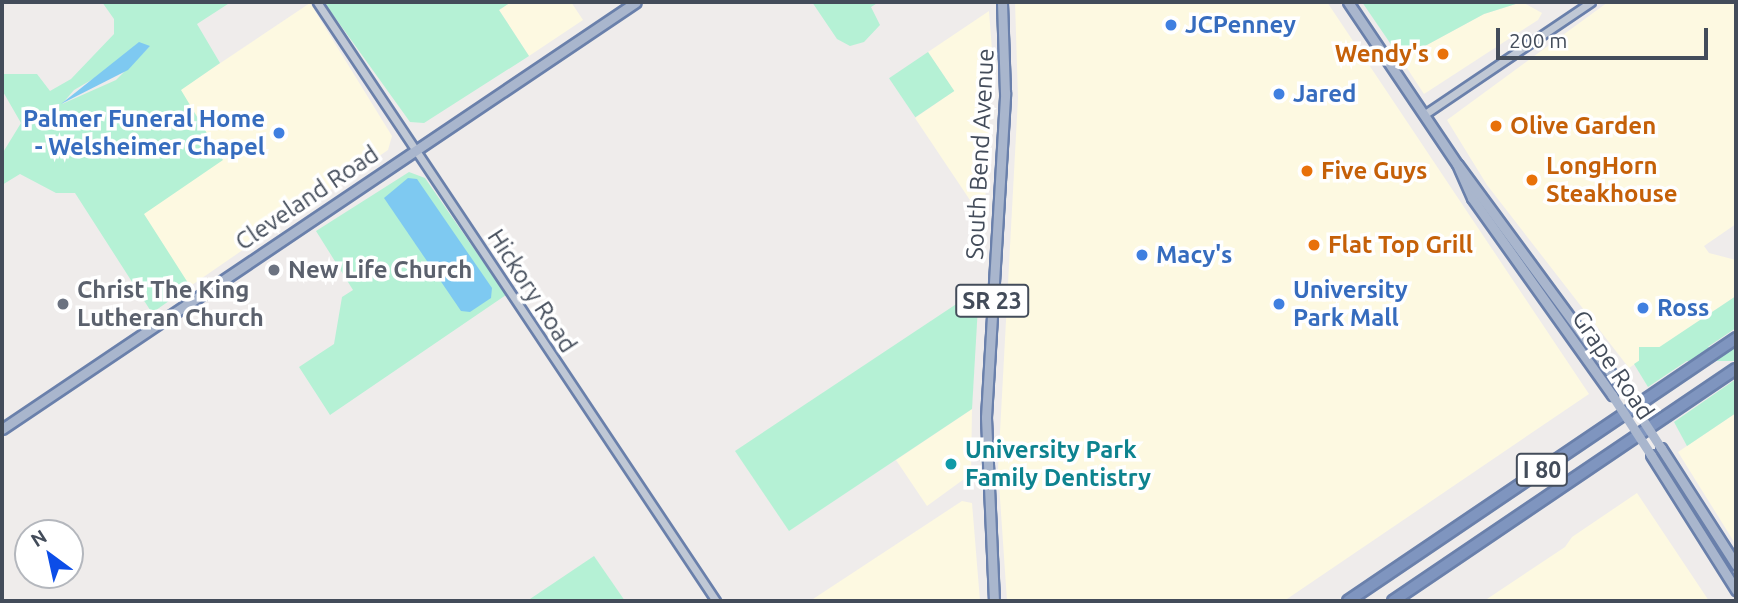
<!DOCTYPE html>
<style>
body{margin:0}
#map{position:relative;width:1738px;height:603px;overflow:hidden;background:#efeceb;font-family:Ubuntu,sans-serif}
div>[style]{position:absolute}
.commercial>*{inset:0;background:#fdf9e1}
.green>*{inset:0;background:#b5f1d5;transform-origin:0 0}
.water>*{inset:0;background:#7ec9f1}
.roads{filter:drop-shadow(2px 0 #6a80ab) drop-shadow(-2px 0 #6a80ab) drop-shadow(0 2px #6a80ab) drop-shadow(0 -2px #6a80ab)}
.minor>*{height:7px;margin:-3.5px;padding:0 3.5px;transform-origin:3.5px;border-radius:3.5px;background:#c0c8d5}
.major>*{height:9px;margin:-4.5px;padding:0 4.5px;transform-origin:4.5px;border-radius:4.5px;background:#a9b6cd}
.highway>*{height:10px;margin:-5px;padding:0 5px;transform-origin:5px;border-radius:5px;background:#7f95bf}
.major-bridge>*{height:9px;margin:-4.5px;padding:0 4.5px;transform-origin:4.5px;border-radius:4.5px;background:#a9b6cd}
.dots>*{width:19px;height:19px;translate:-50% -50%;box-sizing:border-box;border:4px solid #fff;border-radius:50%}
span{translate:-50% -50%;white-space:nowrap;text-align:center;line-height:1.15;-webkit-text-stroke:7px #fff;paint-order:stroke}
.shield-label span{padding:2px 5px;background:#fff;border:2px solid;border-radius:5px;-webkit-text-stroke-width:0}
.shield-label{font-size:23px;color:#434c5a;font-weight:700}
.shop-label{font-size:24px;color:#366cbe;font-weight:700}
.left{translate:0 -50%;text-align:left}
.right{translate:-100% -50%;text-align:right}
.food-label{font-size:24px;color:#c56008;font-weight:700}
.street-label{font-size:24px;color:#434c5a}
.worship-label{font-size:24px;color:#5b616d;font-weight:700}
.culture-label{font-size:24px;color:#0d838f;font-weight:700}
.frame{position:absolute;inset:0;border:4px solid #434c5a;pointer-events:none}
.north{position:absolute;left:14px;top:519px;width:70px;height:70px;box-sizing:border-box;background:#fff;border:2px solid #b4b7bd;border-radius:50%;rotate:327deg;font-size:19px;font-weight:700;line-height:28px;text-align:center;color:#434c5a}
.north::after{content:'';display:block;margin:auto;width:24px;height:32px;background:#0c4de8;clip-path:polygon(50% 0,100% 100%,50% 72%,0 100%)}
.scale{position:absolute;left:1496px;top:28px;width:212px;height:32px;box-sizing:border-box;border:4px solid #434c5a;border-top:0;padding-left:9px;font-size:21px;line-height:24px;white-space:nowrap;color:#434c5a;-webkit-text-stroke:5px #fff;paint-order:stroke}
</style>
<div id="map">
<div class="commercial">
<i style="clip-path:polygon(511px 2px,571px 2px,583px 20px,529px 56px,499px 10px)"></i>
<i style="clip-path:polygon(1015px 2px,1327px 2px,1589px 394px,1284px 601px,1007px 601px,998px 469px,1018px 98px)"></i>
<i style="clip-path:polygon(1522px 2px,1542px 13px,1538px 20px,1424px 94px,1401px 59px,1484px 14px)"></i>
<i style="clip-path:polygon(1608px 2px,1736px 2px,1736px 224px,1704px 246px,1709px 253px,1736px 260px,1736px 296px,1629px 368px,1487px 185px,1447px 120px)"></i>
<i style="clip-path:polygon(310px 3px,392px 136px,388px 150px,173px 298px,126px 227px,180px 90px)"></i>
<i style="clip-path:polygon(989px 11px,993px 63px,984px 221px,915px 118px,954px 91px,928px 52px)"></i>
<i style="clip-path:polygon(972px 409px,971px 474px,927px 506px,896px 460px)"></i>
<i style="clip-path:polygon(1736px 413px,1736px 545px,1678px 452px)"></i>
<i style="clip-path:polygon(1637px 493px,1709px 601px,1484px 601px,1565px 547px,1572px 537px)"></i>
<i style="clip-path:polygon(962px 501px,972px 503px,980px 601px,810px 601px)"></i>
</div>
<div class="green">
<i style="clip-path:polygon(evenodd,102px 2px,231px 2px,197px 24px,220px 63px,181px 90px,223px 160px,144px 214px,190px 286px,152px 313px,75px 193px,56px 193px,20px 174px,2px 185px,2px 154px,21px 123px,2px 90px,2px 74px,37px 74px,50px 91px,71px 79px,114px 34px,114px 19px,102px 2px,150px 46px,116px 80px,62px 104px,74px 90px,150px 46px)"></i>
<i style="clip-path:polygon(331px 2px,511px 2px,499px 10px,529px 56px,424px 123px,410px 122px,326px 5px)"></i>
<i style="clip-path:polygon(812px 2px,879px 2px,871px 7px,880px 25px,864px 42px,850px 46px,837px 39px)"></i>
<i style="clip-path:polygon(1362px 2px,1522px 2px,1484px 14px,1401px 59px)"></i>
<i style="left:928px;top:52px;width:47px;height:47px;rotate:56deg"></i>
<i style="clip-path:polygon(409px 172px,425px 178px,506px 295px,330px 415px,299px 367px,334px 344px,342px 297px,353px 290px,316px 231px)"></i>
<i style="clip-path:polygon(979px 289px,972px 409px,789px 531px,735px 451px)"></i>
<i style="clip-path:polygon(1736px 296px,1736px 328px,1648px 387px,1634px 364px)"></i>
<i style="left:1736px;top:347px;width:14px;height:97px;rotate:90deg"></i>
<i style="clip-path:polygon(1736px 379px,1736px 413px,1687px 446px,1674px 422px)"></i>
<i style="clip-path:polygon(594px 556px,625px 601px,527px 601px)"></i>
</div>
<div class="water">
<i style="clip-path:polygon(139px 42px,150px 46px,128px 70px,61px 104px)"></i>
<i style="clip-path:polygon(408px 178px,417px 179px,492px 288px,491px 298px,470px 312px,461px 311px,384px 198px)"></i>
</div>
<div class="roads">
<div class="minor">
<i style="left:317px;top:2px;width:720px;rotate:56.33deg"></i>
<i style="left:1425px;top:114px;width:200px;rotate:-34deg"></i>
</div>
<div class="major">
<i style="left:1348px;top:2px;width:195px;rotate:56.1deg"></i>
<i style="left:1457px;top:164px;width:37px;rotate:66deg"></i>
<i style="left:1472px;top:198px;width:242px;rotate:54.6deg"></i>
<i style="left:1458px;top:165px;width:277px;rotate:53.7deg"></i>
<i style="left:2px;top:429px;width:764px;rotate:-33.96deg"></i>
<i style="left:1661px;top:448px;width:139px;rotate:57.3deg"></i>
<i style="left:1651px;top:455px;width:160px;rotate:57.8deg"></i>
<i style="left:994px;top:601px;width:184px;rotate:-92.5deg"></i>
<i style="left:986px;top:417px;width:325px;rotate:-86.6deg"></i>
<i style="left:1005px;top:93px;width:91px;rotate:-91.9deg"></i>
</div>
<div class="highway">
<i style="left:1348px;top:601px;width:469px;rotate:-34.1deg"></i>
<i style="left:1393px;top:601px;width:414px;rotate:-34.1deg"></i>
</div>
</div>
<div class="major-bridge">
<i style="left:1622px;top:388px;width:72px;rotate:57deg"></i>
<i style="left:1612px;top:395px;width:72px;rotate:57deg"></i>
</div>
<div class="dots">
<i style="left:1171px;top:25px;background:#3f7fe0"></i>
<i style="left:1443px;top:54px;background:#e8710a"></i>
<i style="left:1279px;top:94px;background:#3f7fe0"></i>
<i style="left:1496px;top:126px;background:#e8710a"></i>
<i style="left:279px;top:133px;background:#3f7fe0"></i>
<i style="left:1307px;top:171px;background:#e8710a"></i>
<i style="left:1532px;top:180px;background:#e8710a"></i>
<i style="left:1314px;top:245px;background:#e8710a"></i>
<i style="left:1142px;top:255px;background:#3f7fe0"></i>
<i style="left:274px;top:270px;background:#6b7280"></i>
<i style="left:63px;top:304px;background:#6b7280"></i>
<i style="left:1279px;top:304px;background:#3f7fe0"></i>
<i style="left:1643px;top:308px;background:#3f7fe0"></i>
<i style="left:951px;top:464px;background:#0f9aa8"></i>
</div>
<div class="shield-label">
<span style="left:992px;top:301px">SR 23</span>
<span style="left:1542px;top:470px">I 80</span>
</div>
<div class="shop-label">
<span class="left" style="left:1185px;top:25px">JCPenney</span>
<span class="left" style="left:1293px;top:94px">Jared</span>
<span class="right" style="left:265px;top:133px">Palmer Funeral Home<br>- Welsheimer Chapel</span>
<span class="left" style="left:1156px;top:255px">Macy's</span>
<span class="left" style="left:1293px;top:304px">University<br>Park Mall</span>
<span class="left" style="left:1657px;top:308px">Ross</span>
</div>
<div class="food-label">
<span class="right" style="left:1429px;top:54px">Wendy's</span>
<span class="left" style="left:1510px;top:126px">Olive Garden</span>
<span class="left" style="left:1546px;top:180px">LongHorn<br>Steakhouse</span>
<span class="left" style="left:1321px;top:171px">Five Guys</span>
<span class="left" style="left:1328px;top:245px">Flat Top Grill</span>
</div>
<div class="street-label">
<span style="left:980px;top:154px;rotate:-87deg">South Bend Avenue</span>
<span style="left:307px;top:198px;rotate:-34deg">Cleveland Road</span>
<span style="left:532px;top:291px;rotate:57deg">Hickory Road</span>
<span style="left:1613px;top:365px;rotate:56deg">Grape Road</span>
</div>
<div class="worship-label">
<span class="left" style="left:288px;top:270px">New Life Church</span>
<span class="left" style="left:77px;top:304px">Christ The King<br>Lutheran Church</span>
</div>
<div class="culture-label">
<span class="left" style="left:965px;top:464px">University Park<br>Family Dentistry</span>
</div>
<div class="frame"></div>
<div class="north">N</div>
<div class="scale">200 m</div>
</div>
